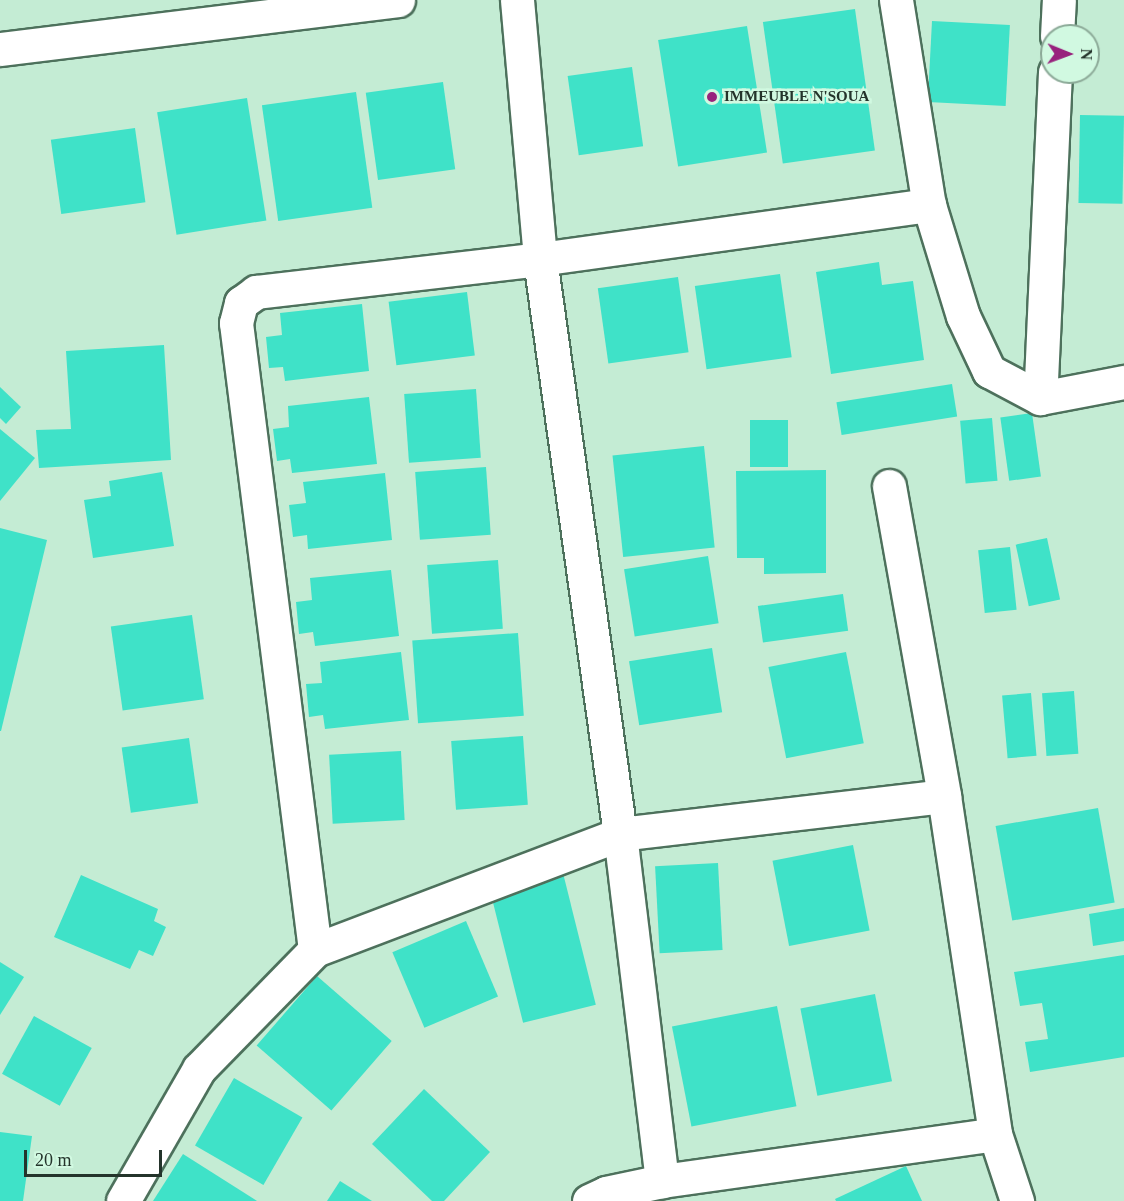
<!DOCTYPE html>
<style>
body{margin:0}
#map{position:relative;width:1124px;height:1201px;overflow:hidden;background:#c4ecd4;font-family:"Times New Roman",serif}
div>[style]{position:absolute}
.building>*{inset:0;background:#3fe2c8;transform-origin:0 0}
.roads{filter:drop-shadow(2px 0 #4d715c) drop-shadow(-2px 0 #4d715c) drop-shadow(0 2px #4d715c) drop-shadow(0 -2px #4d715c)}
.minor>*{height:33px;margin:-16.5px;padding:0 16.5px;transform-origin:16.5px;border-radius:16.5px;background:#fff}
.dots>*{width:16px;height:16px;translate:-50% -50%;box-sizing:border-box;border:3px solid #d1f9e1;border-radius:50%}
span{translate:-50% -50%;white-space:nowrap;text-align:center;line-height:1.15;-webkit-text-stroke:5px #d1f9e1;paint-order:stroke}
.poi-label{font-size:15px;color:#24342b;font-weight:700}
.left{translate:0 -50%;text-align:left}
.north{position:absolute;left:1040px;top:24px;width:60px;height:60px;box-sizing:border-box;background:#d1f9e1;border:2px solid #8caa98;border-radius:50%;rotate:91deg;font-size:16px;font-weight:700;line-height:24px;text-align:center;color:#24342b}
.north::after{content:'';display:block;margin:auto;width:21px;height:27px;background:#98227d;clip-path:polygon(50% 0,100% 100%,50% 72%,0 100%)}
.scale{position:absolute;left:24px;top:1150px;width:138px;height:27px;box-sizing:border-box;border:3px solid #24342b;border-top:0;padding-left:8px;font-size:18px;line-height:21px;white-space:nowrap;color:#24342b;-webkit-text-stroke:4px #d1f9e1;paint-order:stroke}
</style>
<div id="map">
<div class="building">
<i style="left:855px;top:9px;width:143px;height:93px;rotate:82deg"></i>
<i style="left:932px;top:21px;width:78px;height:81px;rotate:3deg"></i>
<i style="left:747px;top:26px;width:128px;height:90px;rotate:81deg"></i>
<i style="left:632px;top:67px;width:80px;height:65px;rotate:82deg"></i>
<i style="left:443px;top:82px;width:88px;height:78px;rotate:82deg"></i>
<i style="left:356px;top:92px;width:117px;height:95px;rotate:82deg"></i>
<i style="left:247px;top:98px;width:124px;height:91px;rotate:81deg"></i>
<i style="left:1080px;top:115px;width:44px;height:88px;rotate:1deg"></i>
<i style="left:135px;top:128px;width:75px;height:85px;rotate:82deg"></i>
<i style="clip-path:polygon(879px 262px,882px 285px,913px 281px,924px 360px,831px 374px,816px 272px)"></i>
<i style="left:780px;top:274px;width:84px;height:86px;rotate:82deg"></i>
<i style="left:678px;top:277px;width:76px;height:81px;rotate:82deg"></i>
<i style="left:467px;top:292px;width:64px;height:79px;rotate:83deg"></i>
<i style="clip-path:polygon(362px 304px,369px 371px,285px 381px,283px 367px,269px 368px,266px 337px,282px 335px,280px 313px)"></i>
<i style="clip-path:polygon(164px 345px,171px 460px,39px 468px,36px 430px,71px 429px,66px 351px)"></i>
<i style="left:952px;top:384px;width:33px;height:117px;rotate:81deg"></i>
<i style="clip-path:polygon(0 387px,21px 407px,6px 424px,0 418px)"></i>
<i style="left:476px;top:389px;width:69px;height:72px;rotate:86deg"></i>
<i style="clip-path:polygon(369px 397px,377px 464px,292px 473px,290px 459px,277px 461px,273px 429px,289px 427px,288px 406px)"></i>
<i style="left:1032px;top:413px;width:64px;height:32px;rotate:82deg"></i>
<i style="left:992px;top:418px;width:63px;height:32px;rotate:85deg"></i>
<i style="left:750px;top:420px;width:38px;height:47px"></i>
<i style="clip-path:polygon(0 429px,35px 458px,0 501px)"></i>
<i style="left:704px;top:446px;width:102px;height:92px;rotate:84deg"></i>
<i style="left:486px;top:467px;width:68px;height:71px;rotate:86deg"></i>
<i style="clip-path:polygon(826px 470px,826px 573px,764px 574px,764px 558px,737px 558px,736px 471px)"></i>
<i style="clip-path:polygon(162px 472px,174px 546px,93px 558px,84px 500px,111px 496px,109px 481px)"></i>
<i style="clip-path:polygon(385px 473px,392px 540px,308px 549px,307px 535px,293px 537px,289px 505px,306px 503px,303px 482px)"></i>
<i style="clip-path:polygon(0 528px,47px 540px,1px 731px,0 731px)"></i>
<i style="left:1047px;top:538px;width:63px;height:32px;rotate:78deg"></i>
<i style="left:1010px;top:547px;width:63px;height:32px;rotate:84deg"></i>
<i style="left:708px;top:556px;width:68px;height:85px;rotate:81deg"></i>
<i style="left:498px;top:560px;width:69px;height:71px;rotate:86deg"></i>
<i style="clip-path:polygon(391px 570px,399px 636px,315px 646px,313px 632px,299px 634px,296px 602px,312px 600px,310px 578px)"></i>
<i style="left:843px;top:594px;width:37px;height:86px;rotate:82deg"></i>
<i style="left:192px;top:615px;width:85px;height:82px;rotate:82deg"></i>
<i style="left:518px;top:633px;width:83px;height:106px;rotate:86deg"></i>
<i style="left:712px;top:648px;width:65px;height:84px;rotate:81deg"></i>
<i style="clip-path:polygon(401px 652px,409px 720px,325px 729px,323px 715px,309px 717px,306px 684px,322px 683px,320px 662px)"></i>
<i style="left:846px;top:652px;width:93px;height:79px;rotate:79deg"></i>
<i style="left:1074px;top:691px;width:63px;height:32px;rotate:86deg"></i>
<i style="left:1031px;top:693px;width:63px;height:29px;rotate:85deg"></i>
<i style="left:523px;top:736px;width:69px;height:72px;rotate:86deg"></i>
<i style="left:189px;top:738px;width:66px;height:68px;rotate:82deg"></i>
<i style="left:401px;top:751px;width:69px;height:72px;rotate:87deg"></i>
<i style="left:1098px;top:808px;width:96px;height:104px;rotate:80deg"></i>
<i style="left:853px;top:845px;width:87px;height:82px;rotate:79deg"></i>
<i style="left:718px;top:863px;width:87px;height:63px;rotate:87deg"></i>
<i style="left:561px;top:865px;width:144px;height:75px;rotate:76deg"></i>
<i style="clip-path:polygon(81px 875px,158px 909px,154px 921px,166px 927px,153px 956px,139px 950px,130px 969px,54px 937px)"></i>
<i style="clip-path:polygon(1124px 908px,1124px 941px,1093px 946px,1089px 914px)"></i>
<i style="left:466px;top:921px;width:82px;height:80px;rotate:67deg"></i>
<i style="clip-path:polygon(1124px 955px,1124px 1057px,1030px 1072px,1025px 1042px,1048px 1039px,1042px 1003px,1020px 1006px,1014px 972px)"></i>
<i style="clip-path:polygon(0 962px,24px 977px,0 1015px)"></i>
<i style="left:317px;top:976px;width:99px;height:92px;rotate:41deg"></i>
<i style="left:875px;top:994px;width:89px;height:76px;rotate:79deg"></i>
<i style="left:777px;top:1006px;width:102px;height:107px;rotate:79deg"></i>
<i style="left:34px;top:1016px;width:66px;height:66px;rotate:29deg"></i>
<i style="left:234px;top:1078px;width:79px;height:78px;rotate:30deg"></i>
<i style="clip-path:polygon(424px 1089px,490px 1152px,444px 1201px,432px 1201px,372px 1144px)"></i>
<i style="clip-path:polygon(0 1132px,32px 1136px,23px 1201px,0 1201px)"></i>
<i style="clip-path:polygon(183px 1154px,257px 1201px,153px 1201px)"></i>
<i style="clip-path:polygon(906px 1166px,922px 1201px,836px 1201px,835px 1199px)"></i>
<i style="clip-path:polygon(340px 1181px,372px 1201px,327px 1201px)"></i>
</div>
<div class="roads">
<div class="minor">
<i style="left:517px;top:0;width:260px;rotate:84.9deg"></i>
<i style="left:540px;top:259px;width:581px;rotate:82.08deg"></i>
<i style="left:620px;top:834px;width:350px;rotate:83.1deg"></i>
<i style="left:896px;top:0;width:208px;rotate:80.9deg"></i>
<i style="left:929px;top:205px;width:116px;rotate:73deg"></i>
<i style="left:963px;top:316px;width:61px;rotate:64.7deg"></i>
<i style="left:989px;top:371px;width:58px;rotate:27.9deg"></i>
<i style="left:1057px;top:36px;width:36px;rotate:-87deg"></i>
<i style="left:0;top:49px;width:401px;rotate:-7deg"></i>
<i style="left:1055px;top:72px;width:326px;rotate:92.6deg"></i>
<i style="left:1040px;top:398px;width:86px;rotate:-10.8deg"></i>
<i style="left:889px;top:486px;width:315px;rotate:79.9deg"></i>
<i style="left:944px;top:796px;width:342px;rotate:81.4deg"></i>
<i style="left:995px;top:1134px;width:71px;rotate:71.8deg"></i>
<i style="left:315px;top:950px;width:632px;rotate:-97.18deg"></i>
<i style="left:236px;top:323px;width:21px;rotate:-76deg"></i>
<i style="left:241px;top:303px;width:19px;rotate:-36deg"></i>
<i style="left:256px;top:292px;width:286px;rotate:-6.6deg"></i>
<i style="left:540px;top:259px;width:393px;rotate:-7.9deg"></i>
<i style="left:123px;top:1201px;width:152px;rotate:-60.1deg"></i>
<i style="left:199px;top:1069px;width:166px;rotate:-45.7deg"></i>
<i style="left:315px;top:950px;width:326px;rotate:-20.8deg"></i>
<i style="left:620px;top:834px;width:326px;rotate:-6.7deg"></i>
<i style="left:589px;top:1201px;width:19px;rotate:-25deg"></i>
<i style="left:606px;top:1193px;width:57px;rotate:-12.1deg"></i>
<i style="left:662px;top:1181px;width:336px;rotate:-8deg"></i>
</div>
</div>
<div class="dots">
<i style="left:712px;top:97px;background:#98227d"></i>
</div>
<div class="poi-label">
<span class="left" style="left:724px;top:97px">IMMEUBLE N'SOUA</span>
</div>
<div class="north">N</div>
<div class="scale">20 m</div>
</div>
